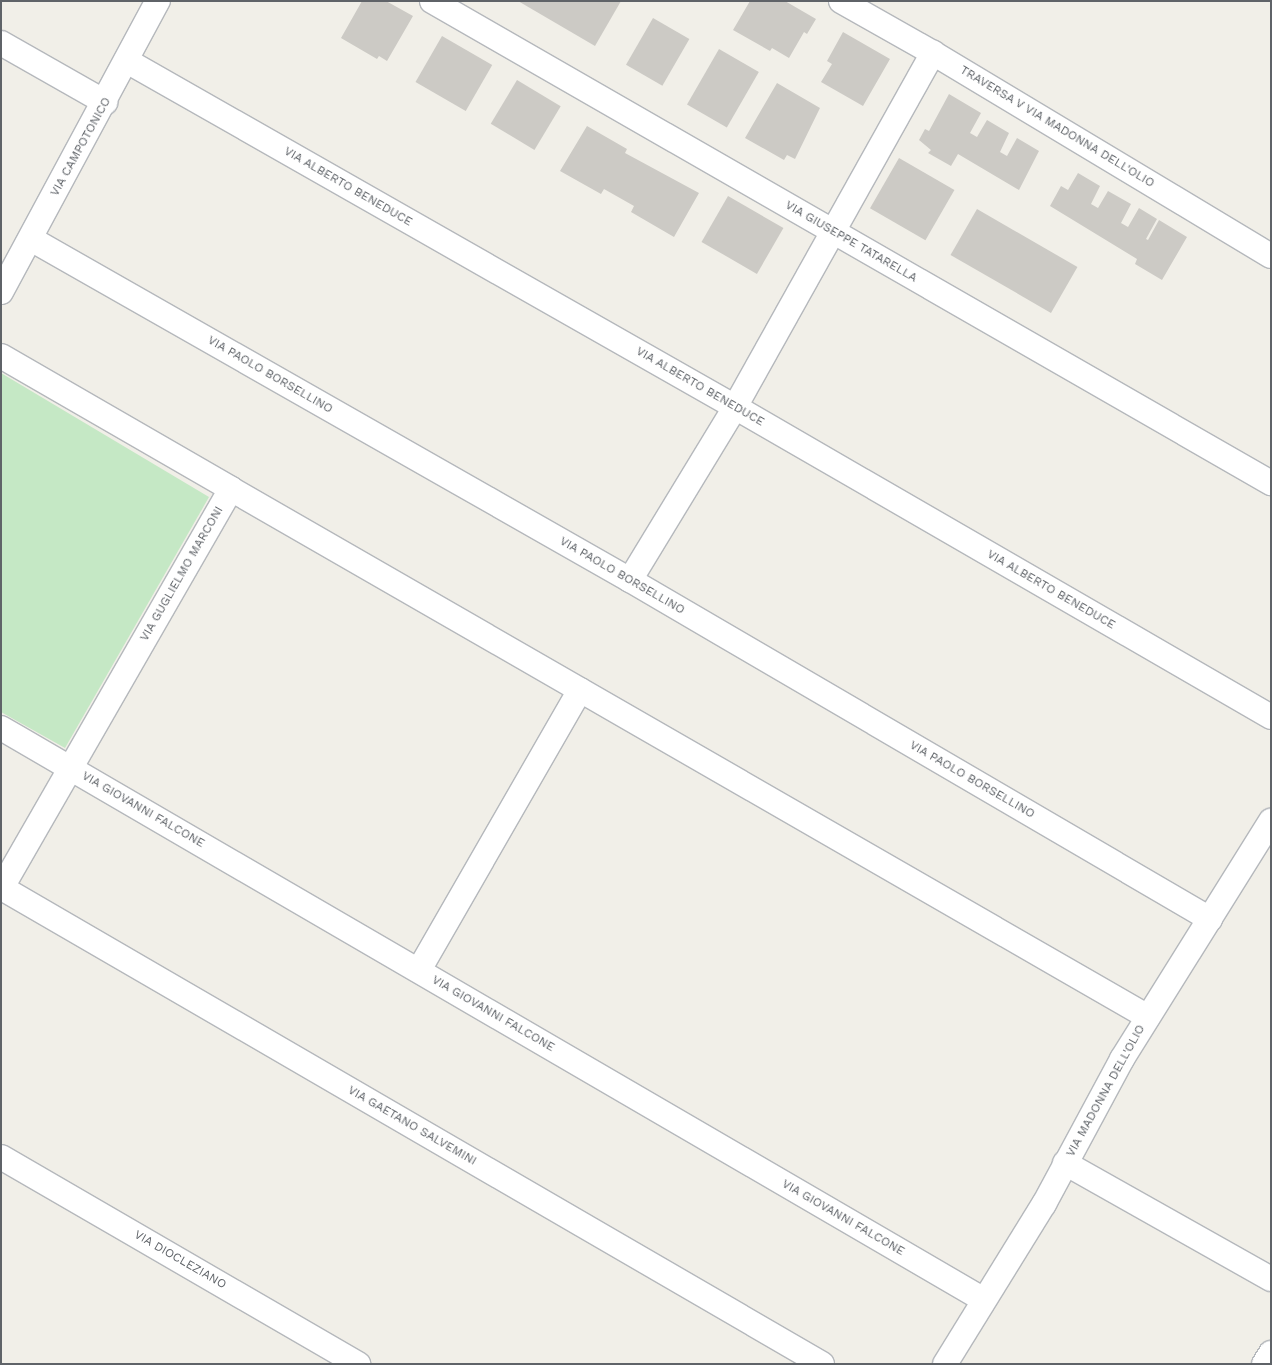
<!DOCTYPE html>
<style>
body{margin:0}
#map{position:relative;width:1272px;height:1365px;overflow:hidden;background:#f1efe8;font-family:"Work Sans",sans-serif}
div>[style]{position:absolute}
.green>*{inset:0;background:#c5e8c5}
.building>*{inset:0;background:#cccac5;transform-origin:0 0}
.roads{filter:drop-shadow(1px 0 #b5b8bc) drop-shadow(-1px 0 #b5b8bc) drop-shadow(0 1px #b5b8bc) drop-shadow(0 -1px #b5b8bc)}
.street>*{height:24px;margin:-12px;padding:0 12px;transform-origin:12px;border-radius:12px;background:#fff}
span{translate:-50% -50%;white-space:nowrap;text-align:center;line-height:1.15;-webkit-text-stroke:5px #fff;paint-order:stroke}
.street-label{font-size:12px;color:#5f6368}
.frame{position:absolute;inset:0;border:2px solid #5f6368;pointer-events:none}
</style>
<div id="map">
<div class="green">
<i style="clip-path:polygon(1px 373px,209px 497px,65px 748px,1px 712px)"></i>
</div>
<div class="building">
<i style="clip-path:polygon(362px 1px,386px 1px,413px 16px,387px 61px,379px 56px,377px 59px,341px 38px)"></i>
<i style="clip-path:polygon(518px 1px,621px 1px,595px 46px)"></i>
<i style="clip-path:polygon(750px 1px,785px 1px,816px 19px,807px 34px,804px 32px,789px 58px,772px 48px,770px 51px,733px 30px)"></i>
<i style="left:653px;top:18px;width:42px;height:54px;rotate:30deg"></i>
<i style="clip-path:polygon(843px 32px,890px 59px,863px 106px,821px 82px,832px 64px,827px 61px)"></i>
<i style="left:442px;top:36px;width:58px;height:53px;rotate:30deg"></i>
<i style="left:719px;top:49px;width:46px;height:64px;rotate:30deg"></i>
<i style="left:517px;top:80px;width:51px;height:51px;rotate:31deg"></i>
<i style="clip-path:polygon(777px 83px,820px 108px,795px 159px,787px 155px,784px 160px,745px 138px)"></i>
<i style="clip-path:polygon(949px 94px,981px 113px,970px 133px,977px 137px,987px 120px,1009px 133px,1000px 152px,1007px 156px,1017px 138px,1039px 151px,1019px 190px,958px 154px,951px 166px,928px 153px,931px 150px,919px 140px,925px 129px,929px 131px)"></i>
<i style="clip-path:polygon(587px 126px,627px 149px,625px 153px,699px 193px,674px 237px,631px 212px,634px 206px,604px 189px,601px 194px,560px 171px)"></i>
<i style="left:899px;top:158px;width:64px;height:58px;rotate:30deg"></i>
<i style="clip-path:polygon(1078px 173px,1100px 186px,1091px 204px,1098px 208px,1108px 191px,1131px 204px,1121px 223px,1128px 227px,1139px 208px,1157px 219px,1146px 239px,1148px 240px,1159px 220px,1187px 237px,1162px 280px,1135px 264px,1137px 259px,1050px 206px,1061px 186px,1068px 190px)"></i>
<i style="left:728px;top:196px;width:64px;height:53px;rotate:30deg"></i>
<i style="left:977px;top:209px;width:116px;height:53px;rotate:30deg"></i>
</div>
<div class="roads">
<div class="street">
<i style="left:432px;top:1px;width:968px;rotate:29.88deg"></i>
<i style="left:841px;top:1px;width:106px;rotate:29.5deg"></i>
<i style="left:933px;top:53px;width:394px;rotate:31deg"></i>
<i style="left:1px;top:43px;width:120px;rotate:29.6deg"></i>
<i style="left:127px;top:61px;width:700px;rotate:29.64deg"></i>
<i style="left:735px;top:407px;width:619px;rotate:30.04deg"></i>
<i style="left:31px;top:239px;width:689px;rotate:29.65deg"></i>
<i style="left:630px;top:580px;width:672px;rotate:30.31deg"></i>
<i style="left:1px;top:292px;width:331px;rotate:-61.7deg"></i>
<i style="left:1px;top:356px;width:266px;rotate:30deg"></i>
<i style="left:231px;top:489px;width:461px;rotate:119.9deg"></i>
<i style="left:231px;top:489px;width:1058px;rotate:29.93deg"></i>
<i style="left:630px;top:580px;width:202px;rotate:-58.7deg"></i>
<i style="left:735px;top:407px;width:406px;rotate:-60.8deg"></i>
<i style="left:1px;top:728px;width:1137px;rotate:30.19deg"></i>
<i style="left:2px;top:888px;width:948px;rotate:30.13deg"></i>
<i style="left:419px;top:970px;width:323px;rotate:-60.1deg"></i>
<i style="left:1px;top:1157px;width:413px;rotate:30.1deg"></i>
<i style="left:1065px;top:1163px;width:236px;rotate:29.4deg"></i>
<i style="left:945px;top:1364px;width:188px;rotate:-58.3deg"></i>
<i style="left:1044px;top:1204px;width:165px;rotate:-61.7deg"></i>
<i style="left:1122px;top:1059px;width:281px;rotate:-58deg"></i>
<i style="left:1264px;top:1364px;width:13px;rotate:-58deg"></i>
</div>
</div>
<div class="street-label">
<span style="left:1057px;top:127px;rotate:31deg">TRAVERSA V VIA MADONNA DELL'OLIO</span>
<span style="left:81px;top:147px;rotate:-61deg">VIA CAMPOTONICO</span>
<span style="left:348px;top:187px;rotate:30deg">VIA ALBERTO BENEDUCE</span>
<span style="left:851px;top:242px;rotate:30deg">VIA GIUSEPPE TATARELLA</span>
<span style="left:270px;top:375px;rotate:30deg">VIA PAOLO BORSELLINO</span>
<span style="left:700px;top:387px;rotate:30deg">VIA ALBERTO BENEDUCE</span>
<span style="left:182px;top:574px;rotate:-60deg">VIA GUGLIELMO MARCONI</span>
<span style="left:622px;top:576px;rotate:30deg">VIA PAOLO BORSELLINO</span>
<span style="left:1051px;top:590px;rotate:30deg">VIA ALBERTO BENEDUCE</span>
<span style="left:972px;top:780px;rotate:30deg">VIA PAOLO BORSELLINO</span>
<span style="left:143px;top:810px;rotate:30deg">VIA GIOVANNI FALCONE</span>
<span style="left:493px;top:1014px;rotate:30deg">VIA GIOVANNI FALCONE</span>
<span style="left:1106px;top:1091px;rotate:-61deg">VIA MADONNA DELL'OLIO</span>
<span style="left:412px;top:1126px;rotate:30deg">VIA GAETANO SALVEMINI</span>
<span style="left:843px;top:1218px;rotate:30deg">VIA GIOVANNI FALCONE</span>
<span style="left:180px;top:1260px;rotate:30deg">VIA DIOCLEZIANO</span>
</div>
<div class="frame"></div>
</div>
